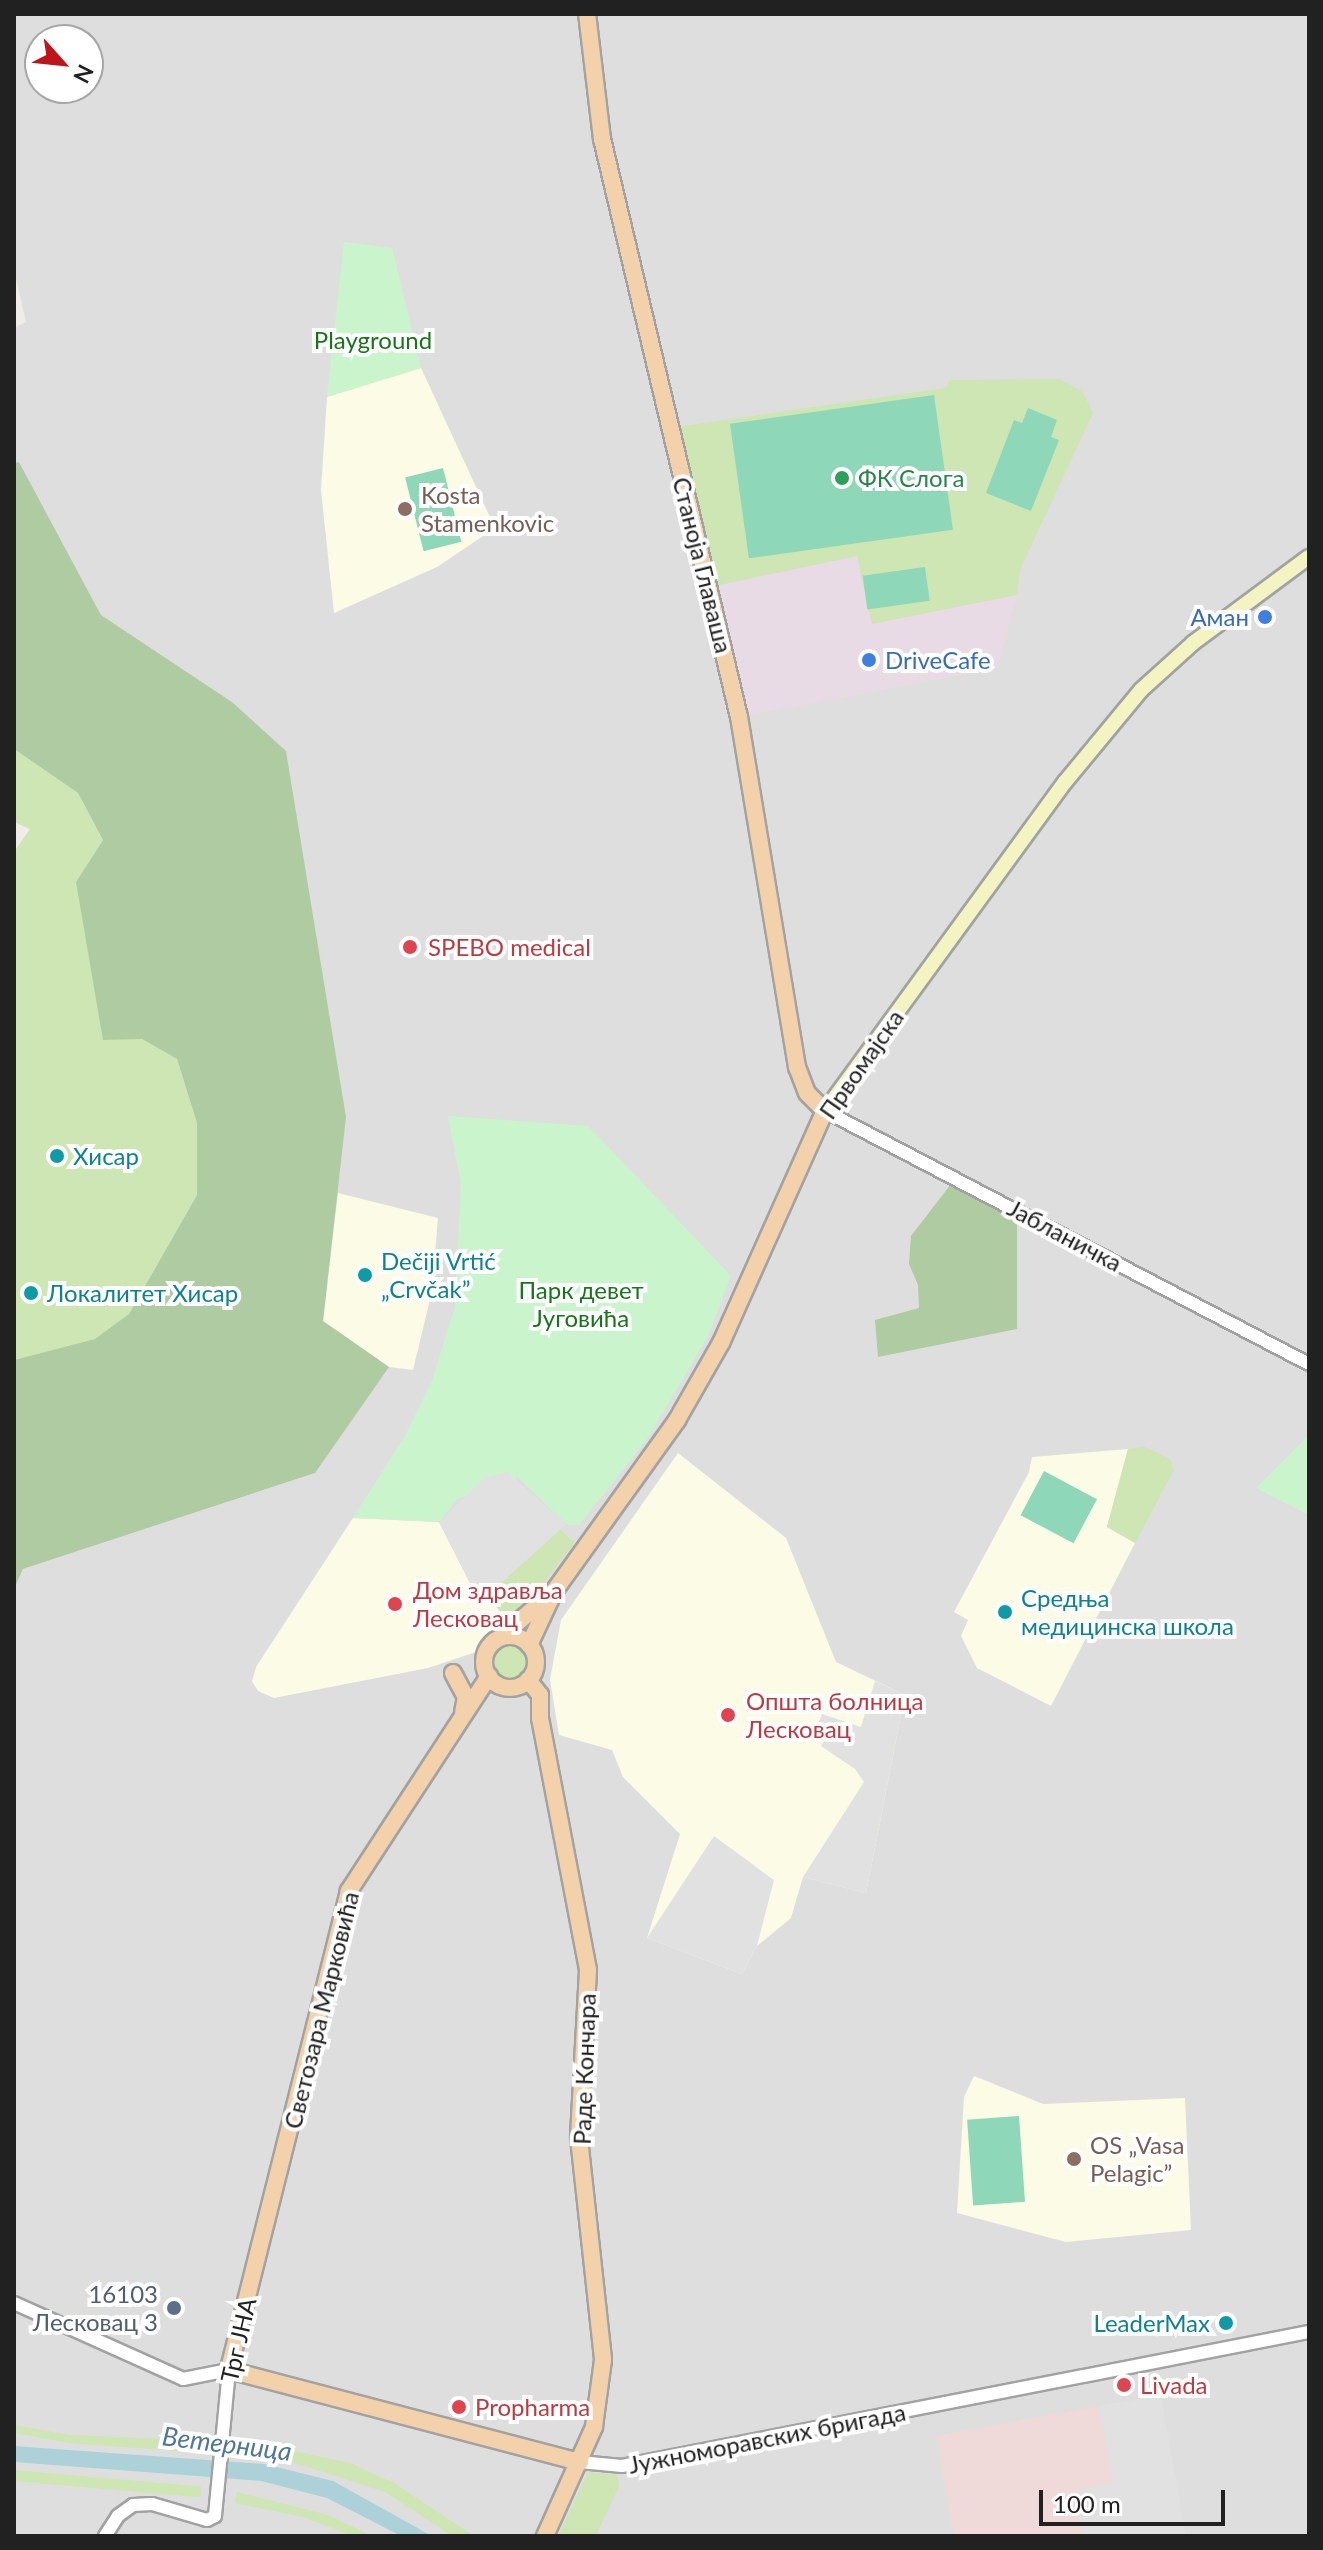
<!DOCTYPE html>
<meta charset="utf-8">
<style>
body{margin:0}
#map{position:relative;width:1323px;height:2550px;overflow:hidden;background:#f0ede8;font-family:Lato,sans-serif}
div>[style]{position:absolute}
.residential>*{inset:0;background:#dfdede}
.commercial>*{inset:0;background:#efdad9}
.industrial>*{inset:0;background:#e8dbe6}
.education>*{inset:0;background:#fcfbe5}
.grass>*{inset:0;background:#cee5b4;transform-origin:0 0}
.round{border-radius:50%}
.forest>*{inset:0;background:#afcba1}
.park>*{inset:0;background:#caf5cc}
.pitch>*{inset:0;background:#8ed7b8;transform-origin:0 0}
.parking>*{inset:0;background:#e1e1e1}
.water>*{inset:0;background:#add1d9}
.roads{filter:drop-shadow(2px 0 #a2a2a2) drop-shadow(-2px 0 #a2a2a2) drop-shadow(0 2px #a2a2a2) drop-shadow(0 -2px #a2a2a2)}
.tertiary>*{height:12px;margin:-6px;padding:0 6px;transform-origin:6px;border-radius:6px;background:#fff}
.secondary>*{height:14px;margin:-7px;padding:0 7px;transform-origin:7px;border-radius:7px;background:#f3f4c2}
.primary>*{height:16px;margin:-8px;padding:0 8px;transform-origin:8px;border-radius:8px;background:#f3d1aa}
.primary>.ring{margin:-8px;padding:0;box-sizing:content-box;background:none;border:16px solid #f3d1aa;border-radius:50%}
.dots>*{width:22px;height:22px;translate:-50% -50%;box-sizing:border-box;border:4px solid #fff;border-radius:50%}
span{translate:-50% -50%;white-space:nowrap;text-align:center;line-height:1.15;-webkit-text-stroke:8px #fff;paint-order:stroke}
.park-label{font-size:24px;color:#17761b}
.leisure-label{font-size:24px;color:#27864d}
.left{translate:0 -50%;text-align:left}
.education-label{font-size:24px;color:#785e54}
.street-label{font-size:24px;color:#212121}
.shop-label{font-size:24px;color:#366cbe}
.right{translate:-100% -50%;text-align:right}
.health-label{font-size:24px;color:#be3a42}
.culture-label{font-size:24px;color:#0d838f}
.service-label{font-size:24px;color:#4e5e75}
.water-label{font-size:26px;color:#4e7799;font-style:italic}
.frame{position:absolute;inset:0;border:16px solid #212121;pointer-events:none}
.north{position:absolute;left:24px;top:24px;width:80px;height:80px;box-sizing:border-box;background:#fff;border:2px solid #a6a6a6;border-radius:50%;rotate:117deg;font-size:22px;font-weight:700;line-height:32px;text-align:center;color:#212121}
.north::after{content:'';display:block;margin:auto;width:28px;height:36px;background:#be141a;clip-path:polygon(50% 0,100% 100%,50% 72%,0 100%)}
.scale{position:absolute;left:1039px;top:2490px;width:186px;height:36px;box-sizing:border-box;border:4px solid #212121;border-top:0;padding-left:10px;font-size:24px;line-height:28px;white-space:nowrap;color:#212121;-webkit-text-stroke:6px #fff;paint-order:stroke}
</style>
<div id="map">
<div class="residential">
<i style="clip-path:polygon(evenodd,14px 14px,1309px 14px,1309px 2536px,14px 2536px,14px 1589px,23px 1569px,315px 1473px,323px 1321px,232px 702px,101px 615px,19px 462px,14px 463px,14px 328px,26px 322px,14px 270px,14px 14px,40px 40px,88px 40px,88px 88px,40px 88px,40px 40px)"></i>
</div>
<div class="commercial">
<i style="clip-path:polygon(1099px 2406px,1113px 2483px,1074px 2491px,1082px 2536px,954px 2536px,936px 2436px)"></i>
</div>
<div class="industrial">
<i style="clip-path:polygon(857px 556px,873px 624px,1017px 595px,997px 668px,739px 717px,710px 587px)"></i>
</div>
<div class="education">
<i style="clip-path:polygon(421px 368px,495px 528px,437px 567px,334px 613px,321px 490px,327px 397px)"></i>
<i style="clip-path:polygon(338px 1193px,438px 1218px,432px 1291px,413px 1370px,389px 1367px,323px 1321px)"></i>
<i style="clip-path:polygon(1128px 1449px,1107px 1527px,1135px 1543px,1051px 1706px,977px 1668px,961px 1636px,968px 1620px,954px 1612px,1029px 1472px,1032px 1457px)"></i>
<i style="clip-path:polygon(678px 1453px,786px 1538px,836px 1662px,905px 1695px,866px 1893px,803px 1877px,791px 1918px,757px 1946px,742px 1974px,647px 1938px,680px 1834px,623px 1777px,612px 1750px,559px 1735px,550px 1680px,561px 1620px)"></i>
<i style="clip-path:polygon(353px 1518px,439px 1522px,474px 1591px,487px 1596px,512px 1625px,485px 1649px,428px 1668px,274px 1698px,258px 1691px,252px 1681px,256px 1667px)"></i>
<i style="clip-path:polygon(974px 2076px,1043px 2104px,1185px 2098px,1191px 2230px,1066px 2242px,957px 2213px,964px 2097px)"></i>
</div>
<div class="grass">
<i style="clip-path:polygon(1059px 379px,1082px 391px,1093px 413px,1020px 570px,1017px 595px,872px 624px,857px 556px,710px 587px,670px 428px,945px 388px,950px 380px)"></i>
<i style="clip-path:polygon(14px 749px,78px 793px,103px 840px,76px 882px,142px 1039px,177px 1059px,197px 1123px,197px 1195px,129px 1314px,96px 1339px,14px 1360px,14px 852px,30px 829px,14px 822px)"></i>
<i style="clip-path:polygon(1145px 1447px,1170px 1459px,1174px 1470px,1135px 1543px,1107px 1527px,1128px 1449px)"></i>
<i style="clip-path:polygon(560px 1530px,575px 1542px,512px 1625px,487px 1596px)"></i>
<i class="round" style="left:493px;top:1645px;width:34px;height:34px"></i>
<i style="clip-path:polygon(14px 2425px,70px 2435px,256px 2443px,350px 2463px,394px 2483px,474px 2536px,452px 2536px,385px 2492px,283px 2459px,69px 2443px,14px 2433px)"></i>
<i style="left:14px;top:2470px;width:188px;height:11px;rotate:5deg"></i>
<i style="clip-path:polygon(588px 2472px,617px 2475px,619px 2486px,596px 2536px,558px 2536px)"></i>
<i style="clip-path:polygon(237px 2492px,328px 2515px,372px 2536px,352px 2536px,303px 2517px,235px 2503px)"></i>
</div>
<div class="forest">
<i style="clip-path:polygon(19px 462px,101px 615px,232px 702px,286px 751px,346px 1117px,323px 1321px,389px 1367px,315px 1473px,23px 1569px,14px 1589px,14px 1360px,95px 1339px,129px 1314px,197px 1195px,197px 1123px,177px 1059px,142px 1039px,103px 1040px,76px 882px,103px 840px,78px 793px,14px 749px,14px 463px)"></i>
<i style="clip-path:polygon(951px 1184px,1017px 1219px,1017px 1329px,878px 1357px,875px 1320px,919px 1308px,918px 1285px,909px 1264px,911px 1236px)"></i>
</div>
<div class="park">
<i style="clip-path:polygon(344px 242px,392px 248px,421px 368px,327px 397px)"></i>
<i style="clip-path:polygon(448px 1116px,588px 1126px,731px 1276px,708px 1336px,648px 1438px,579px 1525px,566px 1524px,518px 1477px,457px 1499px,439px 1522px,353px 1518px,405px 1436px,432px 1381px,455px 1307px,461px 1184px)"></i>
<i style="clip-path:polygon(1309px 1435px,1309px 1515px,1256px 1488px)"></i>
</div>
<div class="pitch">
<i style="left:934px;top:395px;width:136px;height:206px;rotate:82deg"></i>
<i style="clip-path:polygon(1028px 408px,1057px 420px,1051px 437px,1059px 440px,1031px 511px,986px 493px,1014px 420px,1022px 423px)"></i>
<i style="left:443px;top:468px;width:76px;height:39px;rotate:76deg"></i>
<i style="left:925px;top:567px;width:34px;height:63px;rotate:82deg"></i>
<i style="left:1044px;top:1471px;width:60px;height:50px;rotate:28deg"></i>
<i style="left:1019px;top:2116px;width:86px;height:52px;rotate:86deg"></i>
</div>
<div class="parking">
<i style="clip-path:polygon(507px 1472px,566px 1524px,487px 1596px,474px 1591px,439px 1522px,484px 1478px)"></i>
<i style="clip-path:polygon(875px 1681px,905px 1695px,866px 1893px,803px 1877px,864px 1782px,855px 1769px,821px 1746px,830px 1731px,818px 1724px,822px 1714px,861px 1727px)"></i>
<i style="clip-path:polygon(714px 1836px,774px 1880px,757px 1946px,742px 1974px,647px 1938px)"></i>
<i style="clip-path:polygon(1161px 2395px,1186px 2536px,1082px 2536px,1073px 2491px,1113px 2483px,1099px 2406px)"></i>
</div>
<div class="water">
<i style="clip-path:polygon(14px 2446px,264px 2464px,333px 2481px,432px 2536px,401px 2536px,327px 2498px,261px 2481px,14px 2462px)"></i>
</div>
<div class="roads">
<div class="tertiary">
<i style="left:825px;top:1111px;width:546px;rotate:27.6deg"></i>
<i style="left:14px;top:2303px;width:185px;rotate:24.2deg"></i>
<i style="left:183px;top:2379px;width:47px;rotate:-11.1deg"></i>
<i style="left:229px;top:2370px;width:147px;rotate:95.5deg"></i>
<i style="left:215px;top:2516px;width:9px;rotate:153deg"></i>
<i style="left:207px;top:2520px;width:57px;rotate:-163.8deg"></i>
<i style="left:152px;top:2504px;width:19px;rotate:177deg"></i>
<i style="left:133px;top:2505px;width:19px;rotate:144deg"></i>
<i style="left:118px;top:2516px;width:24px;rotate:123deg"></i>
<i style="left:580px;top:2462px;width:42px;rotate:5.4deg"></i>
<i style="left:622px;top:2466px;width:700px;rotate:-11.04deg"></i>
</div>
<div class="secondary">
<i style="left:825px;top:1111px;width:407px;rotate:-53.9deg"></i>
<i style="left:1065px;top:782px;width:119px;rotate:-50.4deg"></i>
<i style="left:1141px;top:690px;width:70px;rotate:-42.1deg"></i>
<i style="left:1193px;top:643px;width:144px;rotate:-36.6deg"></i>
</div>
<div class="primary">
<i class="ring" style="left:484px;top:1636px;width:36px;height:36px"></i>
<i style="left:501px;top:1637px;width:72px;rotate:-41deg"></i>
<i style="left:555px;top:1590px;width:209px;rotate:-54.3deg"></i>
<i style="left:677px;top:1420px;width:89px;rotate:-60.3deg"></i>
<i style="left:721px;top:1343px;width:254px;rotate:-65.9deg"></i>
<i style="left:825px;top:1111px;width:25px;rotate:-135deg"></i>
<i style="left:807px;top:1093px;width:28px;rotate:-111deg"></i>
<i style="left:797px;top:1067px;width:355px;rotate:-99.4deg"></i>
<i style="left:739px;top:717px;width:594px;rotate:-103.33deg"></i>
<i style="left:602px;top:139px;width:126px;rotate:-96.8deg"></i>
<i style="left:529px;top:1645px;width:54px;rotate:-64.9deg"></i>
<i style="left:453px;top:1673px;width:27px;rotate:62deg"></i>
<i style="left:466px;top:1697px;width:15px;rotate:101deg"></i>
<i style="left:489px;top:1676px;width:257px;rotate:123.1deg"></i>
<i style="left:349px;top:1891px;width:494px;rotate:104.1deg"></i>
<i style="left:229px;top:2370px;width:363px;rotate:14.7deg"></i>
<i style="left:528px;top:1680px;width:19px;rotate:51deg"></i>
<i style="left:540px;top:1695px;width:23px;rotate:90deg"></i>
<i style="left:540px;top:1718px;width:257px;rotate:79.2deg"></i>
<i style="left:588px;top:1970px;width:168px;rotate:93.1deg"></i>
<i style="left:579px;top:2138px;width:223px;rotate:83.8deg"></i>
<i style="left:603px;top:2360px;width:68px;rotate:97.7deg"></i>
<i style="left:594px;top:2427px;width:120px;rotate:114.2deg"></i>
</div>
</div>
<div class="dots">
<i style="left:842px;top:478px;background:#2e9e5b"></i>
<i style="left:405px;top:509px;background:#8d6e63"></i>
<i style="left:1265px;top:617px;background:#3f7fe0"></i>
<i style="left:869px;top:660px;background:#3f7fe0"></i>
<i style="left:410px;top:947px;background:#e0444e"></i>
<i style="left:57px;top:1156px;background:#0f9aa8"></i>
<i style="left:365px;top:1275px;background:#0f9aa8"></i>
<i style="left:31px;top:1293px;background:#0f9aa8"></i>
<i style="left:395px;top:1604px;background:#e0444e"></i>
<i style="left:1005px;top:1612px;background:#0f9aa8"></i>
<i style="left:728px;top:1715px;background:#e0444e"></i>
<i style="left:1074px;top:2159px;background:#8d6e63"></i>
<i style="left:174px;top:2308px;background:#5c6f8a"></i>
<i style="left:1226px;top:2323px;background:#0f9aa8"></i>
<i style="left:1124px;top:2385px;background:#e0444e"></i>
<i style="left:459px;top:2407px;background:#e0444e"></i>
</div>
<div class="park-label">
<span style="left:373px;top:340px">Playground</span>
<span style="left:581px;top:1304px">Парк девет<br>Југовића</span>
</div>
<div class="leisure-label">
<span class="left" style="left:858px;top:478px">ФК Слога</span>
</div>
<div class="education-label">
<span class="left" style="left:421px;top:509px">Kosta<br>Stamenkovic</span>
<span class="left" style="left:1090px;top:2159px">OS „Vasa<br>Pelagic”</span>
</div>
<div class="street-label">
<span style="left:703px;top:565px;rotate:76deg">Станоја Главаша</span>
<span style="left:861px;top:1064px;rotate:-55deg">Првомајска</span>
<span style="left:1065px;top:1235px;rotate:28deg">Јабланичка</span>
<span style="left:321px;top:2010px;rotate:-76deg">Светозара Марковића</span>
<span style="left:584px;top:2069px;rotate:-88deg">Раде Кончара</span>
<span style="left:238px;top:2340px;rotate:-77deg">Трг ЈНА</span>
<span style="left:767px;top:2438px;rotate:-11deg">Јужноморавских бригада</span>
</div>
<div class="shop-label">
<span class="right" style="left:1249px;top:617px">Аман</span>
<span class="left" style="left:885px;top:660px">DriveCafe</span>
</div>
<div class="health-label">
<span class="left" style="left:428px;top:947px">SPEBO medical</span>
<span class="left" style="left:413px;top:1604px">Дом здравља<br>Лесковац</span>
<span class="left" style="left:746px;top:1715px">Општа болница<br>Лесковац</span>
<span class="left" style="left:1140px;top:2385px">Livada</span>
<span class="left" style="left:475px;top:2407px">Propharma</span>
</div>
<div class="culture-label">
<span class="left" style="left:73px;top:1156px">Хисар</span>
<span class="left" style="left:381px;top:1275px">Dečiji Vrtić<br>„Crvčak”</span>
<span class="left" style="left:47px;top:1293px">Локалитет Хисар</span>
<span class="left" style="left:1021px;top:1612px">Средња<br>медицинска школа</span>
<span class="right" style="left:1210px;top:2323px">LeaderMax</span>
</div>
<div class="service-label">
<span class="right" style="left:158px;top:2308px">16103<br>Лесковац 3</span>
</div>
<div class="water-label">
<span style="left:227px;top:2444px;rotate:7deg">Ветерница</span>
</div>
<div class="frame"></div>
<div class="north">N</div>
<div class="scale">100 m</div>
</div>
